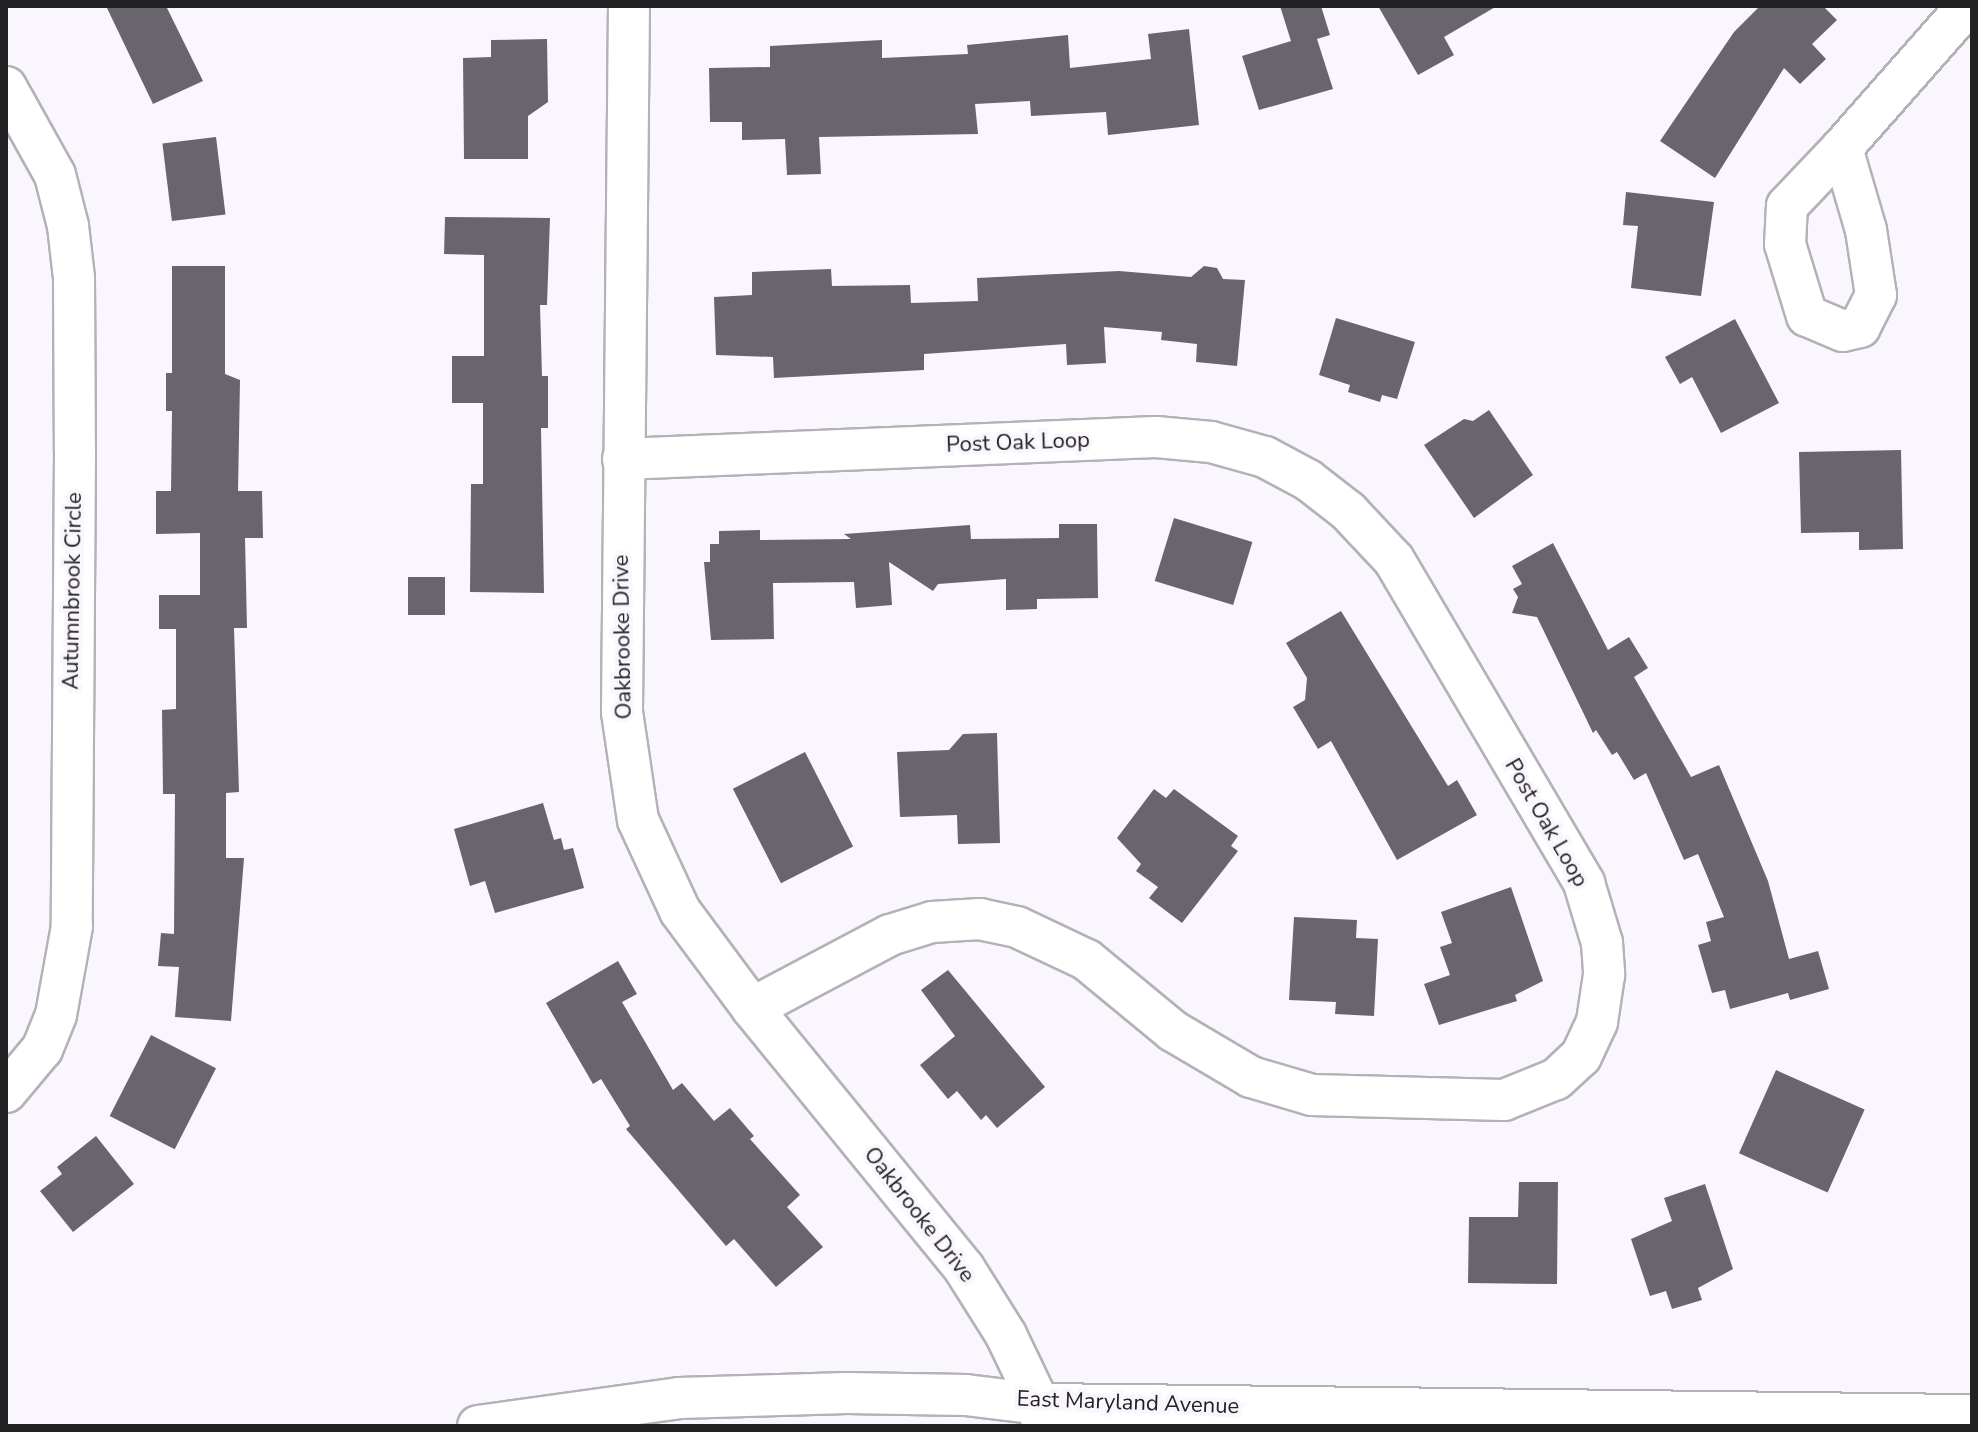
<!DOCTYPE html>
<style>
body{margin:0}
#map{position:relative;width:1978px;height:1432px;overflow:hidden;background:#faf6fd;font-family:"Nunito Sans",sans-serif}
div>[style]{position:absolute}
.building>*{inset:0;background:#68656c;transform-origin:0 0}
.roads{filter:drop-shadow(2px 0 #b5b1b8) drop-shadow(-2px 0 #b5b1b8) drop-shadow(0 2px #b5b1b8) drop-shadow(0 -2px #b5b1b8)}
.minor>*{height:40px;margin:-20px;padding:0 20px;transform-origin:20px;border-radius:20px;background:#fff}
span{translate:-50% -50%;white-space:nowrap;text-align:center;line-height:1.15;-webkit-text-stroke:8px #faf6fd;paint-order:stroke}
.street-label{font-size:22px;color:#222123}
.frame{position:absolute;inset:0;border:8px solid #222123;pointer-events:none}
</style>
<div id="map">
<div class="building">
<i style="clip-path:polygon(106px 6px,166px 6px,203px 81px,153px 104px)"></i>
<i style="clip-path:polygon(1280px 6px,1321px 6px,1330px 35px,1317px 39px,1333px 89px,1259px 110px,1242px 56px,1291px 41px)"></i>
<i style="clip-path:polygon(1378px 6px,1497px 6px,1444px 37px,1454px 55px,1418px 75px)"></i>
<i style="clip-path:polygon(1760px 6px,1823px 6px,1837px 20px,1812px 44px,1826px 59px,1800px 84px,1784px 68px,1715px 178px,1660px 141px,1734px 32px)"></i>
<i style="clip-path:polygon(1189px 29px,1199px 125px,1108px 135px,1106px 112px,1031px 116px,1030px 101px,975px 104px,978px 134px,819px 137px,821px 174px,787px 175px,785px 139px,742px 140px,742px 122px,710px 122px,709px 68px,770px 67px,770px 46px,882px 40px,882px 58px,968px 54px,967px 45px,1068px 35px,1070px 68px,1151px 59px,1148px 34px)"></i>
<i style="clip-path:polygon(547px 39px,548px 102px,528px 116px,528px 159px,464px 159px,463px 58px,491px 57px,491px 40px)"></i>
<i style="left:216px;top:137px;width:78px;height:54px;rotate:83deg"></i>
<i style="clip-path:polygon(1626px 192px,1714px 202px,1701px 296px,1631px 288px,1638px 226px,1623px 225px)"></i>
<i style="clip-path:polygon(445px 217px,550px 218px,547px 305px,540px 305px,542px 376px,548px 376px,548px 428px,541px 428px,544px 593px,470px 592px,471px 484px,483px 484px,483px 403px,452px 403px,452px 356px,484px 356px,484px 255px,444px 254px)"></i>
<i style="clip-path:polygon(172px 266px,225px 266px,225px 374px,240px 380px,238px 491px,262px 491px,263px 538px,245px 538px,247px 628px,234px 628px,239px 792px,226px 793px,226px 858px,244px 858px,231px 1021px,175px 1017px,179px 967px,158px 966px,161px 933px,174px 934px,175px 794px,163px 794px,162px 710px,176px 709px,176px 629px,159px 629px,159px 595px,200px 595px,200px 533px,156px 534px,156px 491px,171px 491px,172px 411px,166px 411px,166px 373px,172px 373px)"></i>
<i style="clip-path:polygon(1204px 266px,1217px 268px,1223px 279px,1245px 280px,1237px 366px,1196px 362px,1197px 344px,1161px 340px,1162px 332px,1104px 327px,1106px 363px,1067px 365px,1066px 344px,924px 354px,924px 370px,774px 378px,773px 357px,716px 355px,714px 297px,752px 295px,752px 272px,831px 269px,832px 286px,910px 285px,911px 303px,978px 301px,977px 278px,1119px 271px,1191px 277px)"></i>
<i style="clip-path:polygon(1336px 318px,1415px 342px,1397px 399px,1382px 395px,1380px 402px,1348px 392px,1350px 385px,1319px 375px)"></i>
<i style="clip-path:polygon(1735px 319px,1779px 403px,1721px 433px,1692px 377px,1680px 384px,1665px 357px)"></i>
<i style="clip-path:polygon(1489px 410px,1533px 475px,1474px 518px,1424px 445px,1464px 419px,1473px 421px)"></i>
<i style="clip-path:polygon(1901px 450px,1903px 549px,1859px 550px,1859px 532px,1801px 533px,1799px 452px)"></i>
<i style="left:1174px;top:518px;width:82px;height:66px;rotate:17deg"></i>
<i style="clip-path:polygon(1059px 524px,1097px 524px,1098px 598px,1037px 599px,1037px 609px,1006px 610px,1006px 579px,938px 584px,933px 591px,889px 562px,892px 605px,856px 608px,854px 582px,773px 583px,774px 639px,711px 640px,704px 562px,710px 562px,710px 544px,719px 544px,719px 531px,760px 530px,760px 540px,851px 539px,844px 534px,970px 525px,971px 539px,1059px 538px)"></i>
<i style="clip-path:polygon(1553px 543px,1608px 650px,1629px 637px,1648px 668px,1634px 677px,1691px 777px,1719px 765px,1768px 881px,1789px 959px,1818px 951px,1829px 989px,1790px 1000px,1788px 993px,1730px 1009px,1725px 990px,1712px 993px,1698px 945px,1711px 941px,1706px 922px,1724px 917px,1698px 854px,1684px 860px,1646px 773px,1634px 780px,1617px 752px,1612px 755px,1596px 730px,1593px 733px,1537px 617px,1512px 613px,1518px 597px,1513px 589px,1522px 584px,1512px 566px)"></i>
<i style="left:408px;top:577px;width:37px;height:38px"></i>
<i style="clip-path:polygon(1341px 611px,1448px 786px,1457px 780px,1477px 815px,1397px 860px,1331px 741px,1318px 749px,1293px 707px,1305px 700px,1307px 678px,1286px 643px)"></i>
<i style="clip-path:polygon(997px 733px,1000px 843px,958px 844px,957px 815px,900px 817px,897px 752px,949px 750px,963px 734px)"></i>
<i style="left:805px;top:752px;width:106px;height:81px;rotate:63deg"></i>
<i style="clip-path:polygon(1154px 789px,1166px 798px,1174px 789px,1238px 836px,1231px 846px,1238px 851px,1182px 923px,1149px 898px,1158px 887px,1136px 871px,1141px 864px,1117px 838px)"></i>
<i style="clip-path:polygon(543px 803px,554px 840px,561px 838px,564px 850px,573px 848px,584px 888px,495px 913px,485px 881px,470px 886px,454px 829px)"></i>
<i style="clip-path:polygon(1511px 887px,1543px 981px,1515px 995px,1517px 1001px,1439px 1025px,1424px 984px,1450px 975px,1440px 947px,1452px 943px,1441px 912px)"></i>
<i style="clip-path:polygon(1294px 917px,1357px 920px,1356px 938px,1378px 939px,1374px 1016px,1335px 1014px,1336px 1002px,1289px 1000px)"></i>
<i style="clip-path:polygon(618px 961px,637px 994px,622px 1002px,673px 1090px,682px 1083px,714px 1121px,730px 1108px,754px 1136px,750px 1139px,800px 1195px,787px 1207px,823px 1247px,776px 1287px,734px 1239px,726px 1246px,626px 1129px,630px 1126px,601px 1079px,593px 1084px,546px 1003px)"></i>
<i style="clip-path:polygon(948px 970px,1045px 1087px,997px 1128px,986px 1115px,981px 1120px,957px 1091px,948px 1099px,920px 1065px,955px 1036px,921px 990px)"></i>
<i style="left:151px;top:1035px;width:73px;height:91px;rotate:27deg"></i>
<i style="left:1776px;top:1070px;width:97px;height:91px;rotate:24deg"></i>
<i style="clip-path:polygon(96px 1136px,134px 1184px,73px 1232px,40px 1191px,62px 1174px,57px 1167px)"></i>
<i style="clip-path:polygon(1519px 1182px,1558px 1182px,1557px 1284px,1468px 1283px,1469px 1217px,1518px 1217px)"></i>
<i style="clip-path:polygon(1705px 1184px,1733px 1269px,1698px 1288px,1702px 1300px,1672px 1309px,1666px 1291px,1650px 1296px,1631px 1239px,1672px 1221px,1664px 1198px)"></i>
</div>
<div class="roads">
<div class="minor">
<i style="left:629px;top:6px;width:706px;rotate:90.57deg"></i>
<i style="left:622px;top:712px;width:109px;rotate:81.6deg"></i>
<i style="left:638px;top:820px;width:100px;rotate:65.2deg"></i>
<i style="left:680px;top:911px;width:121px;rotate:53.4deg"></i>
<i style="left:752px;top:1008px;width:335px;rotate:50.8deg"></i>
<i style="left:964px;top:1268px;width:79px;rotate:57.9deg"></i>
<i style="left:1006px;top:1335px;width:76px;rotate:64.4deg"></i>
<i style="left:1039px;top:1404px;width:22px;rotate:82deg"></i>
<i style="left:6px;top:87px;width:101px;rotate:60.9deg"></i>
<i style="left:55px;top:175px;width:53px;rotate:75.7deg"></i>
<i style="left:68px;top:226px;width:52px;rotate:83.4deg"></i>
<i style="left:74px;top:278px;width:174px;rotate:89.7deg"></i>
<i style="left:75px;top:452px;width:474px;rotate:90.4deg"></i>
<i style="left:72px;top:926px;width:90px;rotate:100.2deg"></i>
<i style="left:56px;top:1015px;width:37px;rotate:112deg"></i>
<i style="left:42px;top:1049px;width:56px;rotate:129.9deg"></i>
<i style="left:1842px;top:148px;width:85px;rotate:73.7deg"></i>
<i style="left:1866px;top:230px;width:66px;rotate:81.3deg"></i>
<i style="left:1876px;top:295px;width:36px;rotate:117deg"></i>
<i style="left:1860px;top:327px;width:17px;rotate:167deg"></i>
<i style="left:1843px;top:331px;width:39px;rotate:-157deg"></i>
<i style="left:1807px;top:316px;width:75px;rotate:-107deg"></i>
<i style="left:1785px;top:244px;width:38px;rotate:-87deg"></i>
<i style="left:1787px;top:206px;width:80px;rotate:-46.5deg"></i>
<i style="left:1842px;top:148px;width:189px;rotate:-48.6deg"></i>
<i style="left:623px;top:459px;width:533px;rotate:-2.36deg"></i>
<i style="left:1156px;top:437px;width:55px;rotate:5.2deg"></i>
<i style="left:1211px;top:442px;width:56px;rotate:15.5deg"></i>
<i style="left:1265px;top:457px;width:49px;rotate:28.1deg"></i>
<i style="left:1308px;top:480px;width:51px;rotate:37.8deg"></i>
<i style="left:1348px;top:511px;width:67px;rotate:46.8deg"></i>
<i style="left:1394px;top:560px;width:375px;rotate:59.5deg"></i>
<i style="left:1584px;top:883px;width:63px;rotate:73.3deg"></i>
<i style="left:1602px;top:943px;width:32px;rotate:86deg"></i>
<i style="left:1604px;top:975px;width:48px;rotate:98.5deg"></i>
<i style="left:1597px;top:1022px;width:38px;rotate:115deg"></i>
<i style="left:1581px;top:1056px;width:34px;rotate:137deg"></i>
<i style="left:1556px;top:1079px;width:56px;rotate:158deg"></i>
<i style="left:1504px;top:1100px;width:192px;rotate:-178.5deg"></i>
<i style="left:1312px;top:1095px;width:64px;rotate:-163.6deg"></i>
<i style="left:1251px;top:1077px;width:91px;rotate:-149.5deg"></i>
<i style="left:1173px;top:1031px;width:112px;rotate:-140.5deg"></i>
<i style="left:1087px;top:960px;width:77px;rotate:-154.8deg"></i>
<i style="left:1017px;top:927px;width:38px;rotate:-168deg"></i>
<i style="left:980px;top:919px;width:48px;rotate:176.4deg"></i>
<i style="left:932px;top:922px;width:44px;rotate:162.8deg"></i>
<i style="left:890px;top:935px;width:156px;rotate:152.1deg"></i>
<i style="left:478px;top:1426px;width:203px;rotate:-7.9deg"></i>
<i style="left:679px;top:1398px;width:168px;rotate:-1.7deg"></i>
<i style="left:847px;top:1393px;width:119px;rotate:1deg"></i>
<i style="left:966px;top:1395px;width:74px;rotate:7deg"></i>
<i style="left:1039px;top:1404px;width:933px;rotate:0.68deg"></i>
</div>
</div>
<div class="street-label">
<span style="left:1018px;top:443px;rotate:-2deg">Post Oak Loop</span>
<span style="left:73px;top:591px;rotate:-89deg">Autumnbrook Circle</span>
<span style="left:623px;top:637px;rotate:-91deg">Oakbrooke Drive</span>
<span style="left:1546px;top:823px;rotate:60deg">Post Oak Loop</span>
<span style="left:919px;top:1215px;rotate:52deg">Oakbrooke Drive</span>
<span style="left:1128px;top:1403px;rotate:2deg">East Maryland Avenue</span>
</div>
<div class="frame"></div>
</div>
